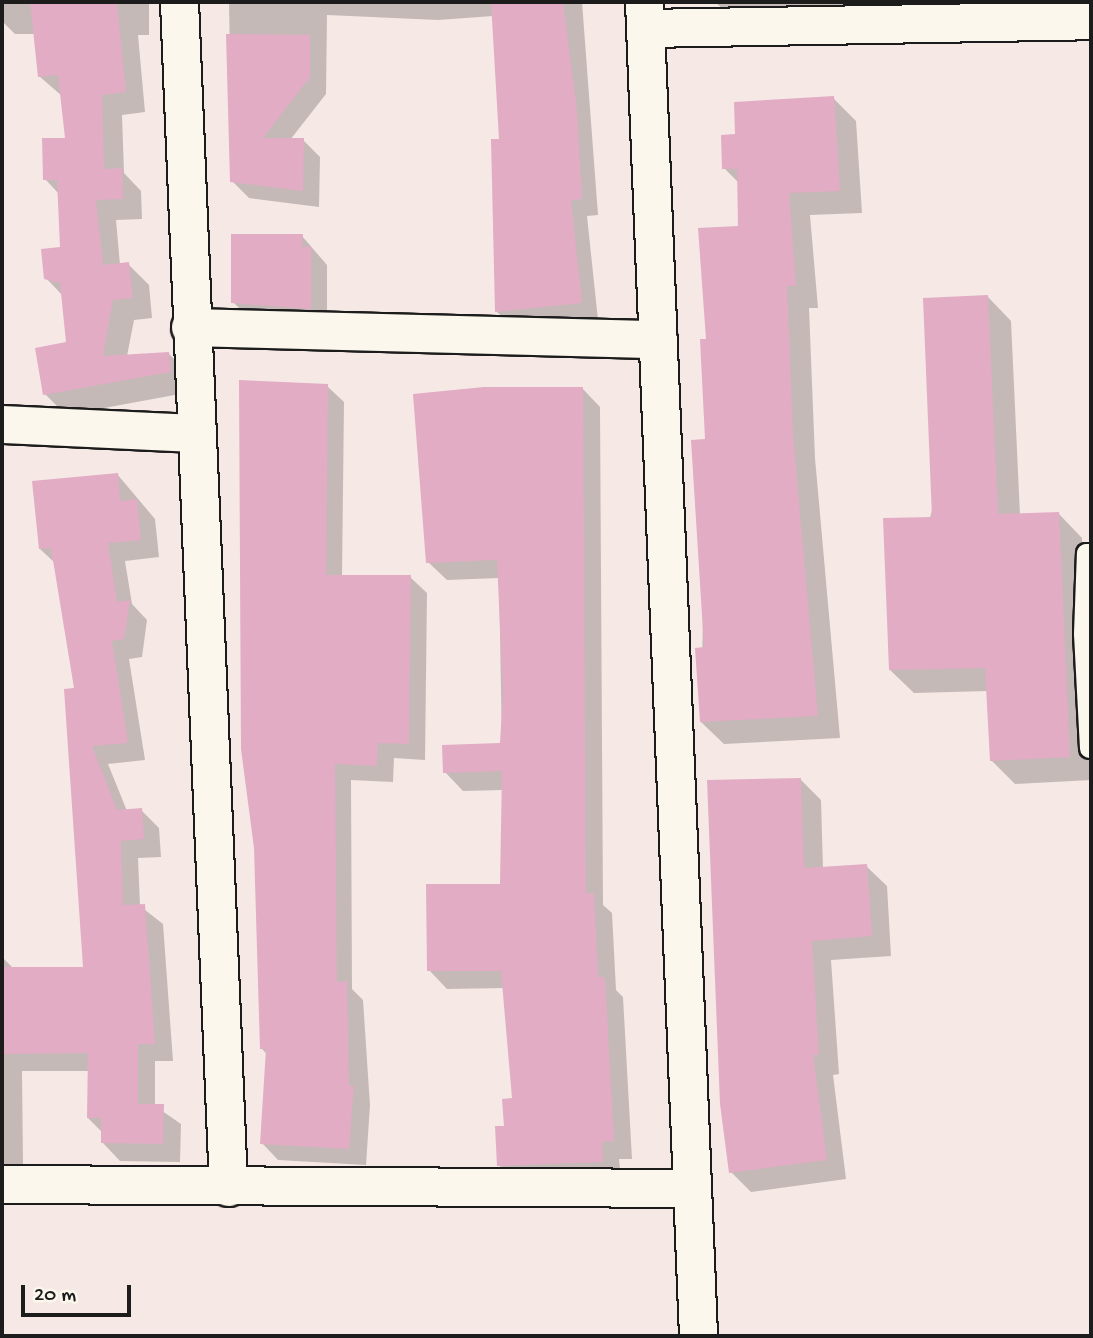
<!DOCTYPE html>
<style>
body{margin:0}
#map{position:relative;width:1093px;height:1338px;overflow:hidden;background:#f6e8e4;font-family:"Gochi Hand",sans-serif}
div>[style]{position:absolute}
.shadow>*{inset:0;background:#0003}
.building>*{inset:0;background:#e1acc4}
.roads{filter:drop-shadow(2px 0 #1c1c1c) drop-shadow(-2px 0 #1c1c1c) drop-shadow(0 2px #1c1c1c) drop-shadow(0 -2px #1c1c1c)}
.lane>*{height:19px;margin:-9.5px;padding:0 9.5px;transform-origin:9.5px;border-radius:9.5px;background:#fbf7ec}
.street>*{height:37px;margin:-18.5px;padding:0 18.5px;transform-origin:18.5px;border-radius:18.5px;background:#fbf7ec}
span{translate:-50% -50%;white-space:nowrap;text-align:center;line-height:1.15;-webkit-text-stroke:5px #fbf7ec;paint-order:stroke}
.frame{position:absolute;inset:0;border:4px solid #1c1c1c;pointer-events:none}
.scale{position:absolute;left:21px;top:1285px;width:110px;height:32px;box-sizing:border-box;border:4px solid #1c1c1c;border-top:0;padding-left:9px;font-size:21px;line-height:24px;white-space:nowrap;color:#1c1c1c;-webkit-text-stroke:5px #fbf7ec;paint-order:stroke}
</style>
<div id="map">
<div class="shadow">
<i style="clip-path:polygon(2px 2px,149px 2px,149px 35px,138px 35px,145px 112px,122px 115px,124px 173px,141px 191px,142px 219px,116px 220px,120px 265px,128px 264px,149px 285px,152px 318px,134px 320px,127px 356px,168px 353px,189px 374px,191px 392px,66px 415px,45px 394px,68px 343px,63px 296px,46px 278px,62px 249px,59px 194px,45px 179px,67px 139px,62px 96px,39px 76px,35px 34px,15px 34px,2px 21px)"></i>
<i style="clip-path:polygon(229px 2px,582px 2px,598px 215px,587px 216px,598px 320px,514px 328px,497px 312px,500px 140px,493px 16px,438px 20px,327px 15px,326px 94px,290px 140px,303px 140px,320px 157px,319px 207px,249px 198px,232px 181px)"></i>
<i style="clip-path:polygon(715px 2px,930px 2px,723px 9px)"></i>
<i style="clip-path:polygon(833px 98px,856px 121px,862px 213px,810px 215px,818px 308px,809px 308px,815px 458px,840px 738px,724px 744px,701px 722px,708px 341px,739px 227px,739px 183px,724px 168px,737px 136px)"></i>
<i style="clip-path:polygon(302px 236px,327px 265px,327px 325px,250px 319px,233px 302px)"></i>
<i style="clip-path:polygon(988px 297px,1011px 321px,1020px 515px,1059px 514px,1082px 538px,1091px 780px,1015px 784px,991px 760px,988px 691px,914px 693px,890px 670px)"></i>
<i style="clip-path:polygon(327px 386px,344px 402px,342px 577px,410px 577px,427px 593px,425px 760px,394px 758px,393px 782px,351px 780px,352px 989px,363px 1000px,370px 1105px,366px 1165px,278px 1160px,262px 1143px,268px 1055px,262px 1049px)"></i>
<i style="clip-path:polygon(582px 388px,600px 407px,603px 905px,612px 913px,616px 990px,623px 997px,632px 1159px,619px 1159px,621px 1180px,517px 1184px,499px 1165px,514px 1100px,505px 988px,447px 989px,429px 970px,502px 886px,503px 790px,463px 791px,445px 772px,502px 745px,499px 578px,447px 580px,428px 562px)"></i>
<i style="clip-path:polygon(117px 474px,155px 519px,159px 557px,125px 561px,132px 604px,147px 620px,142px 657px,129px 659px,145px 760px,108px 764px,127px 811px,141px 810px,159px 828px,161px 857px,138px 858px,140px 906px,163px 924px,173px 1061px,155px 1061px,155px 1106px,181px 1124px,180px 1162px,120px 1161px,102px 1142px,102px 1132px,88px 1118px,89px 1071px,22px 1071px,23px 1165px,2px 1166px,2px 957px,14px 969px,85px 968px,76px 689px,55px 563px,40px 549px)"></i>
<i style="clip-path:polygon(801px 780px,821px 800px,823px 869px,866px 866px,887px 886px,891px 956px,831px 960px,839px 1074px,833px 1075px,846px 1179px,751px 1192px,731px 1172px)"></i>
</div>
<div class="building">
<i style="clip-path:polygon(30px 2px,117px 2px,126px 92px,102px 95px,104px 169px,122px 168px,123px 199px,96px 200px,103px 265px,129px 262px,133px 298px,113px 300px,103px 356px,169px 352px,171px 372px,43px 395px,35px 348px,66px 342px,60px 283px,44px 279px,41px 249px,60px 247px,57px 180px,43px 180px,42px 138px,65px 138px,58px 75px,38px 77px)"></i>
<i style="clip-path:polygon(491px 2px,563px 2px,577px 110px,582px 199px,571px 200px,582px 303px,495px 312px,491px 139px,499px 139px)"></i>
<i style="clip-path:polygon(226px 34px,310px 35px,310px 77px,263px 138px,304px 138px,303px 191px,230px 182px)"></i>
<i style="clip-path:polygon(834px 96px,840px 191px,789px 193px,796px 286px,787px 286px,793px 434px,818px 716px,700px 722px,695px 648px,704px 647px,691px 440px,705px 439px,700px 339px,706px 339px,698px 228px,738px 226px,737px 169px,722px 169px,721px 135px,735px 134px,734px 102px)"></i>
<i style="clip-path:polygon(231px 234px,303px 234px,302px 247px,311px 246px,311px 309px,231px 303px)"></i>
<i style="clip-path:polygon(988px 295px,998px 514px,1059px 512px,1070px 757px,990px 761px,985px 668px,889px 670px,883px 518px,932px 517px,923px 298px)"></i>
<i style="clip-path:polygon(239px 380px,328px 384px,326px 575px,411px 575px,409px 744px,378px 743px,377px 766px,335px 764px,337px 982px,347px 981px,349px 1086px,354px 1086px,349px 1149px,260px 1144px,266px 1049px,260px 1049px,254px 848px,241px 749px)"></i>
<i style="clip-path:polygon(484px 387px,583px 387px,586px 893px,594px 893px,598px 977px,605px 977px,614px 1141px,602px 1142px,603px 1162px,497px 1166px,495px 1126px,504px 1126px,502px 1099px,512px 1098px,501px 971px,427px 971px,426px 884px,500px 884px,502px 771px,443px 773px,442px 745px,500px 743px,503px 694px,497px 560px,426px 563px,413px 394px)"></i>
<i style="clip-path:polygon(118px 473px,120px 501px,137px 499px,141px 540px,108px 543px,117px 602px,130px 600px,124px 639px,112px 641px,128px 743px,92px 746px,117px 810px,142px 808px,144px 839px,121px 841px,123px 905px,145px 904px,155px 1044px,138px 1044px,138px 1104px,164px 1104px,163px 1144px,101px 1143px,101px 1118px,87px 1118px,88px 1053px,4px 1054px,3px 967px,83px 967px,64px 689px,74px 688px,51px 548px,39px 549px,32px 481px)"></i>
<i style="clip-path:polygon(801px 778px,804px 868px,867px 864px,872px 936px,812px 941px,819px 1055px,813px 1055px,827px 1160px,729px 1173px,720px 1104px,707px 780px)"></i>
</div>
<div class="roads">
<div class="lane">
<i style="left:1089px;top:748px;width:115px;rotate:-93deg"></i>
<i style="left:1083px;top:633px;width:80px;rotate:-87.9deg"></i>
<i style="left:1086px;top:553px;width:5px"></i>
</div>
<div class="street">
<i style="left:179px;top:2px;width:1186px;rotate:87.63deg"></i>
<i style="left:644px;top:2px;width:1335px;rotate:87.68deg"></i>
<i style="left:645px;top:28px;width:446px;rotate:-1deg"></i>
<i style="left:190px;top:327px;width:468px;rotate:1.5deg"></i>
<i style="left:2px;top:424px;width:190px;rotate:2.7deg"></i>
<i style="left:2px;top:1184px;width:690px;rotate:0.33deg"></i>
</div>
</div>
<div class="frame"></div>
<div class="scale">20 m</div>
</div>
